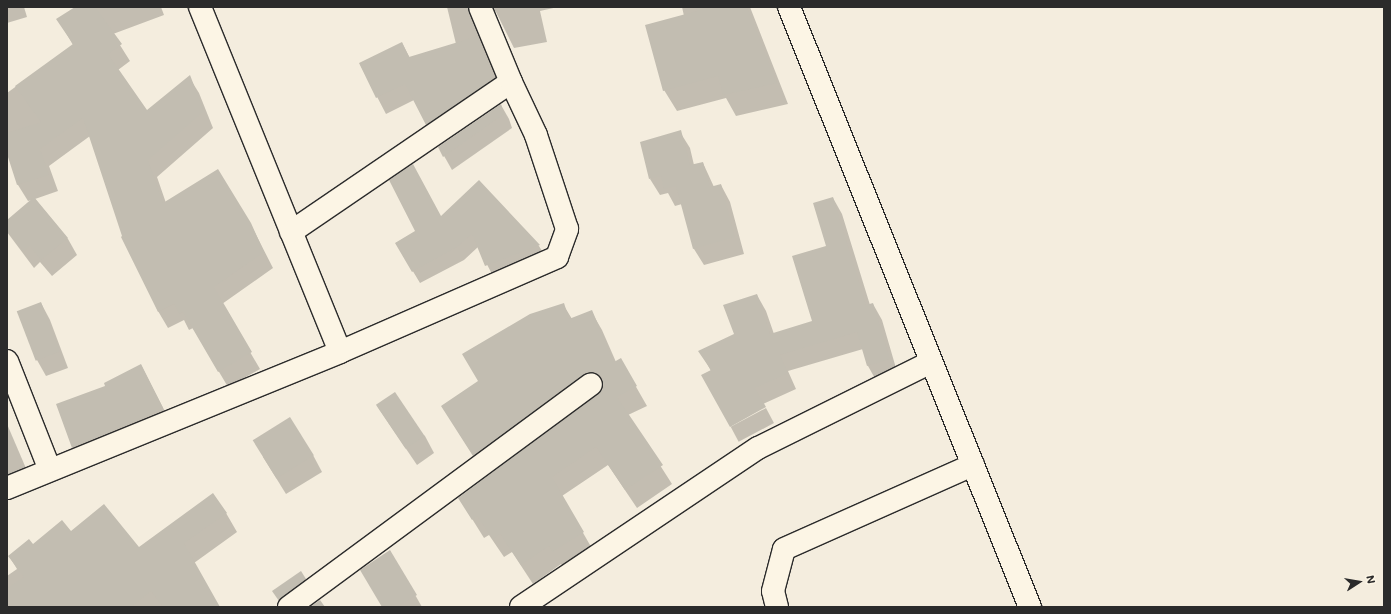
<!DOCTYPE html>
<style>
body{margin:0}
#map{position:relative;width:1391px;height:614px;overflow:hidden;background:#f4edde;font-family:Mali,sans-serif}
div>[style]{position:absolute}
.shadow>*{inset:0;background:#0003;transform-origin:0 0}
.building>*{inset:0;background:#c2bdb1;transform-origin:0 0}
.roads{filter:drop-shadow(1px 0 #2b2b2b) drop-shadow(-1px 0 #2b2b2b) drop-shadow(0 1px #2b2b2b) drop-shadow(0 -1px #2b2b2b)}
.minor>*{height:22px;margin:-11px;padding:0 11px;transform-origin:11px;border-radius:11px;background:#fcf5e5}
span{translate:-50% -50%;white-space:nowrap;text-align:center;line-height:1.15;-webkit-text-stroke:3px #fcf5e5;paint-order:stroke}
.frame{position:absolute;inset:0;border:8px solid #2b2b2b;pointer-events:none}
.north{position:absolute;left:1339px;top:562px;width:40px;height:40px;-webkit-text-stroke:3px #fcf5e5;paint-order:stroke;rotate:78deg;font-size:11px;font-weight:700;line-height:16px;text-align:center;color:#2b2b2b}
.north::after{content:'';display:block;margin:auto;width:14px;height:18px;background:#2b2b2b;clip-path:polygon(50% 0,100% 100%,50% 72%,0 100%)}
</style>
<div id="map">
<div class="shadow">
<i style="clip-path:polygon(7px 7px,24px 7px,27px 17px,7px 23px)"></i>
<i style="clip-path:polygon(77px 7px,161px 7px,164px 15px,113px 34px,130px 61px,118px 70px,147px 112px,189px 77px,199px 93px,213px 128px,157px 177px,166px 203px,250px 223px,273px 268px,222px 304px,260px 369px,228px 387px,193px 328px,189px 330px,184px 320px,168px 328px,158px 311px,124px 236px,90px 136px,49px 166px,58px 191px,35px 199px,68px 239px,77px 255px,52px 276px,40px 262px,34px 268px,7px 232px,7px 221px,32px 200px,28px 201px,18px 185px,7px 151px,7px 93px,73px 45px,58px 19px)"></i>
<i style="clip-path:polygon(447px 7px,558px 7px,540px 11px,547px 42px,514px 48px,496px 12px,491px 10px,497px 77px,502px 95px,436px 140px,414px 100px,386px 114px,360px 64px,402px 43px,410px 58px,456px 44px)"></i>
<i style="clip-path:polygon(682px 7px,750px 7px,788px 104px,736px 116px,726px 98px,677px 111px,664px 90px,684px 16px)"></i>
<i style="clip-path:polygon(501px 105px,509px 119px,512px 128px,452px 170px,439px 147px)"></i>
<i style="clip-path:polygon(680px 132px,690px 148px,694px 165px,703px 163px,714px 187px,721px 185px,730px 202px,744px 254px,704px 265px,694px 249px,682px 204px,675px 206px,668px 193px,660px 195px,650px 179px)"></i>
<i style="clip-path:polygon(479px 182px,539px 246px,546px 258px,494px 278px,478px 247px,464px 260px,420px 283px,396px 243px,441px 217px)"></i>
<i style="clip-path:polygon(833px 198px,842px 214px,870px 305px,873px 304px,882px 320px,898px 375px,877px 382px,868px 366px,863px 349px,788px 371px,796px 389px,763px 404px,711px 371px,700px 351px,735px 335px,757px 295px,766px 311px,774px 334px,813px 322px,827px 246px)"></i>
<i style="clip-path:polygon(41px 303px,50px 320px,68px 368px,46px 376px,37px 360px)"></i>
<i style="clip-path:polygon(563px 304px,572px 319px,591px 311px,602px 330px,616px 362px,631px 378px,647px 406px,628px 415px,672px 484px,637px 508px,608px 465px,562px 496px,594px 552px,564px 570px,561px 564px,533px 584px,512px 552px,504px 557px,489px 535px,484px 538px,459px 498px,599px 395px,604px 389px,594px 393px,485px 474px,442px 406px,479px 382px)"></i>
<i style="clip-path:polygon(141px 365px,172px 425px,82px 464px,73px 448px,107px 387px)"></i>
<i style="clip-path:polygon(377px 406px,425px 436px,434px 453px,417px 465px)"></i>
<i style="left:766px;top:408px;width:17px;height:40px;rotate:62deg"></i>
<i style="clip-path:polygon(7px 424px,31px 480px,7px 482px)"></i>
<i style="clip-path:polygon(313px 455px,322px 472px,286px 494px,263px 457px)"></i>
<i style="clip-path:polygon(226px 513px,237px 532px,194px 563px,176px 607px,7px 607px,7px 576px,17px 569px,9px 556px,33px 546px,71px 532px,138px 548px)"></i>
<i style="clip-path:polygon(390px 551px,422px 607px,383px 607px)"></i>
<i style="clip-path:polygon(305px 579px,310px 588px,283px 607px,278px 600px)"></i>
</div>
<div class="building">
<i style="clip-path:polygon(75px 7px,95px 7px,122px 44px,108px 54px,147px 110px,190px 75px,204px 111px,148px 160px,163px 203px,218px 169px,251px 223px,264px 252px,214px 287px,252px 352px,218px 372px,183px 312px,179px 314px,174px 304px,158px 312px,121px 237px,122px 236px,83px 118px,40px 149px,49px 175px,17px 185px,7px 154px,7px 133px,41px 122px,15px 86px,73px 44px,56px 19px)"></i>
<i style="clip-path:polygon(695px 7px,747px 7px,777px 83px,723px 95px,718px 76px,663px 91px,645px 25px,697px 11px)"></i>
<i style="clip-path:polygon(478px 36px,494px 79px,426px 125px,405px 84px,376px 98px,359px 63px,402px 42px,409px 57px)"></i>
<i style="clip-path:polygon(501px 104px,504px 114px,443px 157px,438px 147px)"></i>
<i style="clip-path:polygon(681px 130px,690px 165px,703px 162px,710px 187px,721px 184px,735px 237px,693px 249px,676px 186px,664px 189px,661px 176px,649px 179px,640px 142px)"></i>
<i style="clip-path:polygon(413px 164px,441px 216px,479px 180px,540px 245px,485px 266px,472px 234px,457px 247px,412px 272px,395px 243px,415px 231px,389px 180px)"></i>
<i style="clip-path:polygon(34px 197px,68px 238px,41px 260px,30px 246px,24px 252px,7px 231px,7px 220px)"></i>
<i style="clip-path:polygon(833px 197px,866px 305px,873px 303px,890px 359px,867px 366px,857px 332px,780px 355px,788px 373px,755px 388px,766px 407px,730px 427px,701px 375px,711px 370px,698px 351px,734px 334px,723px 305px,757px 294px,770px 334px,812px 321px,792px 256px,826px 246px,813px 203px)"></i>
<i style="left:41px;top:302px;width:53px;height:26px;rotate:69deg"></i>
<i style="clip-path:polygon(564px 303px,569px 319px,592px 310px,614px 362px,621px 358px,637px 386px,617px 397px,663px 465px,625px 490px,596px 447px,552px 477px,584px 532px,552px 552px,549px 546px,521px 565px,500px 534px,493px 539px,477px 516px,472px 520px,458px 498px,598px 394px,603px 389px,603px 382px,601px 377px,596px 372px,589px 372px,584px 374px,473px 456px,441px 406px,478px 381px,462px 354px,530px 314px)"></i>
<i style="clip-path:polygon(141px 364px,163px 408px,137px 421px,72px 448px,56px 404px,105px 386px,104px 383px)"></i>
<i style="left:395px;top:392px;width:53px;height:23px;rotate:56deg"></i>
<i style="left:290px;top:417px;width:45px;height:44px;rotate:58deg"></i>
<i style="clip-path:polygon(213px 493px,227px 513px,184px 543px,220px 607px,163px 607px,151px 591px,131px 607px,7px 607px,7px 588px,24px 577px,8px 556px,29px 539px,33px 544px,62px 520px,71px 531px,104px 504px,139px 547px)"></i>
<i style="clip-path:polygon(390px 550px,417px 595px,397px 607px,382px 607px,360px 570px)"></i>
<i style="clip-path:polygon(301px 571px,306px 579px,279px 601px,272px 591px)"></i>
<i style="clip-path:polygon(320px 600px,325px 607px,310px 607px)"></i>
</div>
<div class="roads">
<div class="minor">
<i style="left:200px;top:7px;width:372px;rotate:67.9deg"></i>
<i style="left:789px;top:7px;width:647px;rotate:68.12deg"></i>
<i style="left:291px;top:232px;width:266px;rotate:-34.3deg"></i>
<i style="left:7px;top:361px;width:117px;rotate:68.5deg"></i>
<i style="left:7px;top:488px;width:360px;rotate:-22.2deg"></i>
<i style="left:340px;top:352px;width:237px;rotate:-23.6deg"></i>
<i style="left:557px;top:257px;width:30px;rotate:-70deg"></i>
<i style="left:567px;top:229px;width:99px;rotate:-108.3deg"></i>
<i style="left:536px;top:135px;width:59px;rotate:-115.3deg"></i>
<i style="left:511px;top:82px;width:81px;rotate:-112.5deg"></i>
<i style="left:289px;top:607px;width:375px;rotate:-36.4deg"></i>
<i style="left:521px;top:607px;width:285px;rotate:-33.9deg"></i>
<i style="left:758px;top:448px;width:193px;rotate:-26.4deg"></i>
<i style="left:777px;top:607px;width:16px;rotate:-104deg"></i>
<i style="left:773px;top:591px;width:43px;rotate:-75.3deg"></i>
<i style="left:784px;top:549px;width:207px;rotate:-24deg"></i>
</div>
</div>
<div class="frame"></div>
<div class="north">N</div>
</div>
